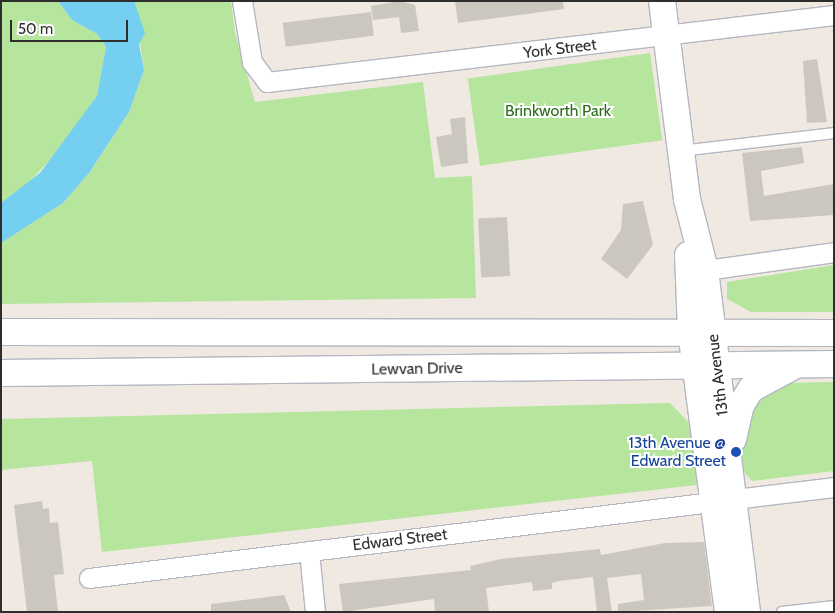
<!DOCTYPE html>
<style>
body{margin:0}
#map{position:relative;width:835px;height:613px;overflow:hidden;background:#efe9e1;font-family:Cabin,sans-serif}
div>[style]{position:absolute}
.green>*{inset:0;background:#b6e59e;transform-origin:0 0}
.water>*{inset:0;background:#75cff0}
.building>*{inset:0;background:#cbc7bf;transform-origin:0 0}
.roads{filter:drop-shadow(1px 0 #b4b7c1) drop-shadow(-1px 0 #b4b7c1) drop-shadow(0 1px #b4b7c1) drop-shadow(0 -1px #b4b7c1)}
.lane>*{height:10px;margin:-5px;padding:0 5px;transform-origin:5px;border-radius:5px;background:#fff}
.street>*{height:19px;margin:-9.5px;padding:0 9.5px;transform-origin:9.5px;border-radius:9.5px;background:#fff}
.secondary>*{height:26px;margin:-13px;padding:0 13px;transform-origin:13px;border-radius:13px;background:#fff}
.dots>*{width:14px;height:14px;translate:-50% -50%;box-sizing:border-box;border:2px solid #fff;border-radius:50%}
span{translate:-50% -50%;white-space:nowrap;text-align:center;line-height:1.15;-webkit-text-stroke:4px #fff;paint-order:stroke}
.street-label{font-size:16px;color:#2e2e2e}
.park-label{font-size:16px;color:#2c6e1b}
.transit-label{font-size:16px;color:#164399}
.right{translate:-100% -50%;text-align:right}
.frame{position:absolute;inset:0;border:2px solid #2e2e2e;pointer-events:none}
.scale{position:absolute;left:10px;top:20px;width:118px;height:22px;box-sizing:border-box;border:2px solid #2e2e2e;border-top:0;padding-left:6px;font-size:15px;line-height:18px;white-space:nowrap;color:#2e2e2e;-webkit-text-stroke:4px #fff;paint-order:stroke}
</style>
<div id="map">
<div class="green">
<i style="clip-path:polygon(1px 1px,58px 1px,72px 20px,97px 34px,106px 47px,97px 96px,73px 135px,21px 191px,1px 203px)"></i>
<i style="clip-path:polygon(134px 1px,231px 1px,235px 33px,255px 102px,423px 82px,435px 178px,472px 176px,476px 298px,1px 304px,1px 243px,63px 203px,89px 173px,129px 112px,144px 70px)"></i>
<i style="left:650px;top:53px;width:88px;height:184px;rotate:82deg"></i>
<i style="clip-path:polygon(834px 265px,834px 312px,751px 312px,727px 299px,727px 282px)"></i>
<i style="clip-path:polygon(834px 382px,834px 471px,752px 481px,742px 470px,742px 429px,758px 397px,781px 383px)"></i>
<i style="clip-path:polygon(670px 403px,693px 427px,697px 485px,102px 552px,92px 461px,1px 470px,1px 419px)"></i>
</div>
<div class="water">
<i style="clip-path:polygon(58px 1px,134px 1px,145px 33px,139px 44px,144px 70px,129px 112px,89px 173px,63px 203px,1px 243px,1px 203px,40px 173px,97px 96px,106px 47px,97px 34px,72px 20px)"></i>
</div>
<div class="building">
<i style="clip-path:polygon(400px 1px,415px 5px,419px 31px,401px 33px,399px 17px,373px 20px,371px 6px)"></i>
<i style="clip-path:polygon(455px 1px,563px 1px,564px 9px,458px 23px)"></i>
<i style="left:371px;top:12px;width:24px;height:89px;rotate:83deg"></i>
<i style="clip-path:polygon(817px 59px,827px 122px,807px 123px,803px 61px)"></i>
<i style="clip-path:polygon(465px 117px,468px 163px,441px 167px,436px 137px,452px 134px,450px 119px)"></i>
<i style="clip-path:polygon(802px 147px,804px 163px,761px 171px,764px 196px,834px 184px,834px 215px,750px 221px,742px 153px)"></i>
<i style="clip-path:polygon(643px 201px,653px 245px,627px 279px,601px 259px,621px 230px,623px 204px)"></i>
<i style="left:507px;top:217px;width:59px;height:29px;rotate:87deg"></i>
<i style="clip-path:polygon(42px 501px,43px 509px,49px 508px,50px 523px,58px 522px,64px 574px,54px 575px,58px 612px,27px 612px,14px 505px)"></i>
<i style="clip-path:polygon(704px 542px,712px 606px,618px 612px,618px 604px,644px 600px,641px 574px,607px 578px,612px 612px,597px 612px,593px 577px,559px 581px,552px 583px,552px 589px,533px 591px,532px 582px,486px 588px,489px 612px,435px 612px,434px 599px,343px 612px,339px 584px,471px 570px,470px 566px,501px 559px,600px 549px,601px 555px,665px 543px)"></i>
<i style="clip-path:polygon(284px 595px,291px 612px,211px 612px,211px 604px)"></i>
</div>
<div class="roads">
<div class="lane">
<i style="left:681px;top:151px;width:154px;rotate:-6.7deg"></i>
<i style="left:782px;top:612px;width:52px;rotate:-6.6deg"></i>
</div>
<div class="street">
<i style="left:242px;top:1px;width:62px;rotate:80.7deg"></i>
<i style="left:252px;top:62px;width:25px;rotate:53deg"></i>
<i style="left:267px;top:82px;width:571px;rotate:-6.74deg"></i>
<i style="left:705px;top:270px;width:130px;rotate:-7.9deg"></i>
<i style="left:734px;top:499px;width:101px;rotate:-6.8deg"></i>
<i style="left:309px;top:551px;width:61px;rotate:84.4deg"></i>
<i style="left:89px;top:578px;width:628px;rotate:-6.96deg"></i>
</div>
<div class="secondary">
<i style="left:662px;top:1px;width:200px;rotate:82.8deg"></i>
<i style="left:687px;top:199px;width:73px;rotate:75.8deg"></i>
<i style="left:705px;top:270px;width:345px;rotate:83deg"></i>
<i style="left:688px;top:255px;width:76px;rotate:87.7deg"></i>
<i style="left:691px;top:331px;width:283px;rotate:82.5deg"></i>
<i style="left:1px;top:332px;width:833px;rotate:0.07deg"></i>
<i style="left:1px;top:373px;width:833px;rotate:-0.62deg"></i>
<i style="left:733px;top:439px;width:35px;rotate:-77deg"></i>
<i style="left:741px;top:405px;width:19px;rotate:-58deg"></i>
<i style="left:751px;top:389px;width:47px;rotate:-28.2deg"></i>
</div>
</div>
<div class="dots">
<i style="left:736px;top:452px;background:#1a4fb4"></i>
</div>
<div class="street-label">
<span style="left:560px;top:49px;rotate:-7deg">York Street</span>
<span style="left:417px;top:369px;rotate:-1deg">Lewvan Drive</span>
<span style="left:718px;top:375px;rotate:-97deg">13th Avenue</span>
<span style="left:400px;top:540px;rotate:-7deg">Edward Street</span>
</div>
<div class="park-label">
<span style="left:558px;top:111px">Brinkworth Park</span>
</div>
<div class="transit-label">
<span class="right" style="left:726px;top:452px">13th Avenue @<br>Edward Street</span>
</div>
<div class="frame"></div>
<div class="scale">50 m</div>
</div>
